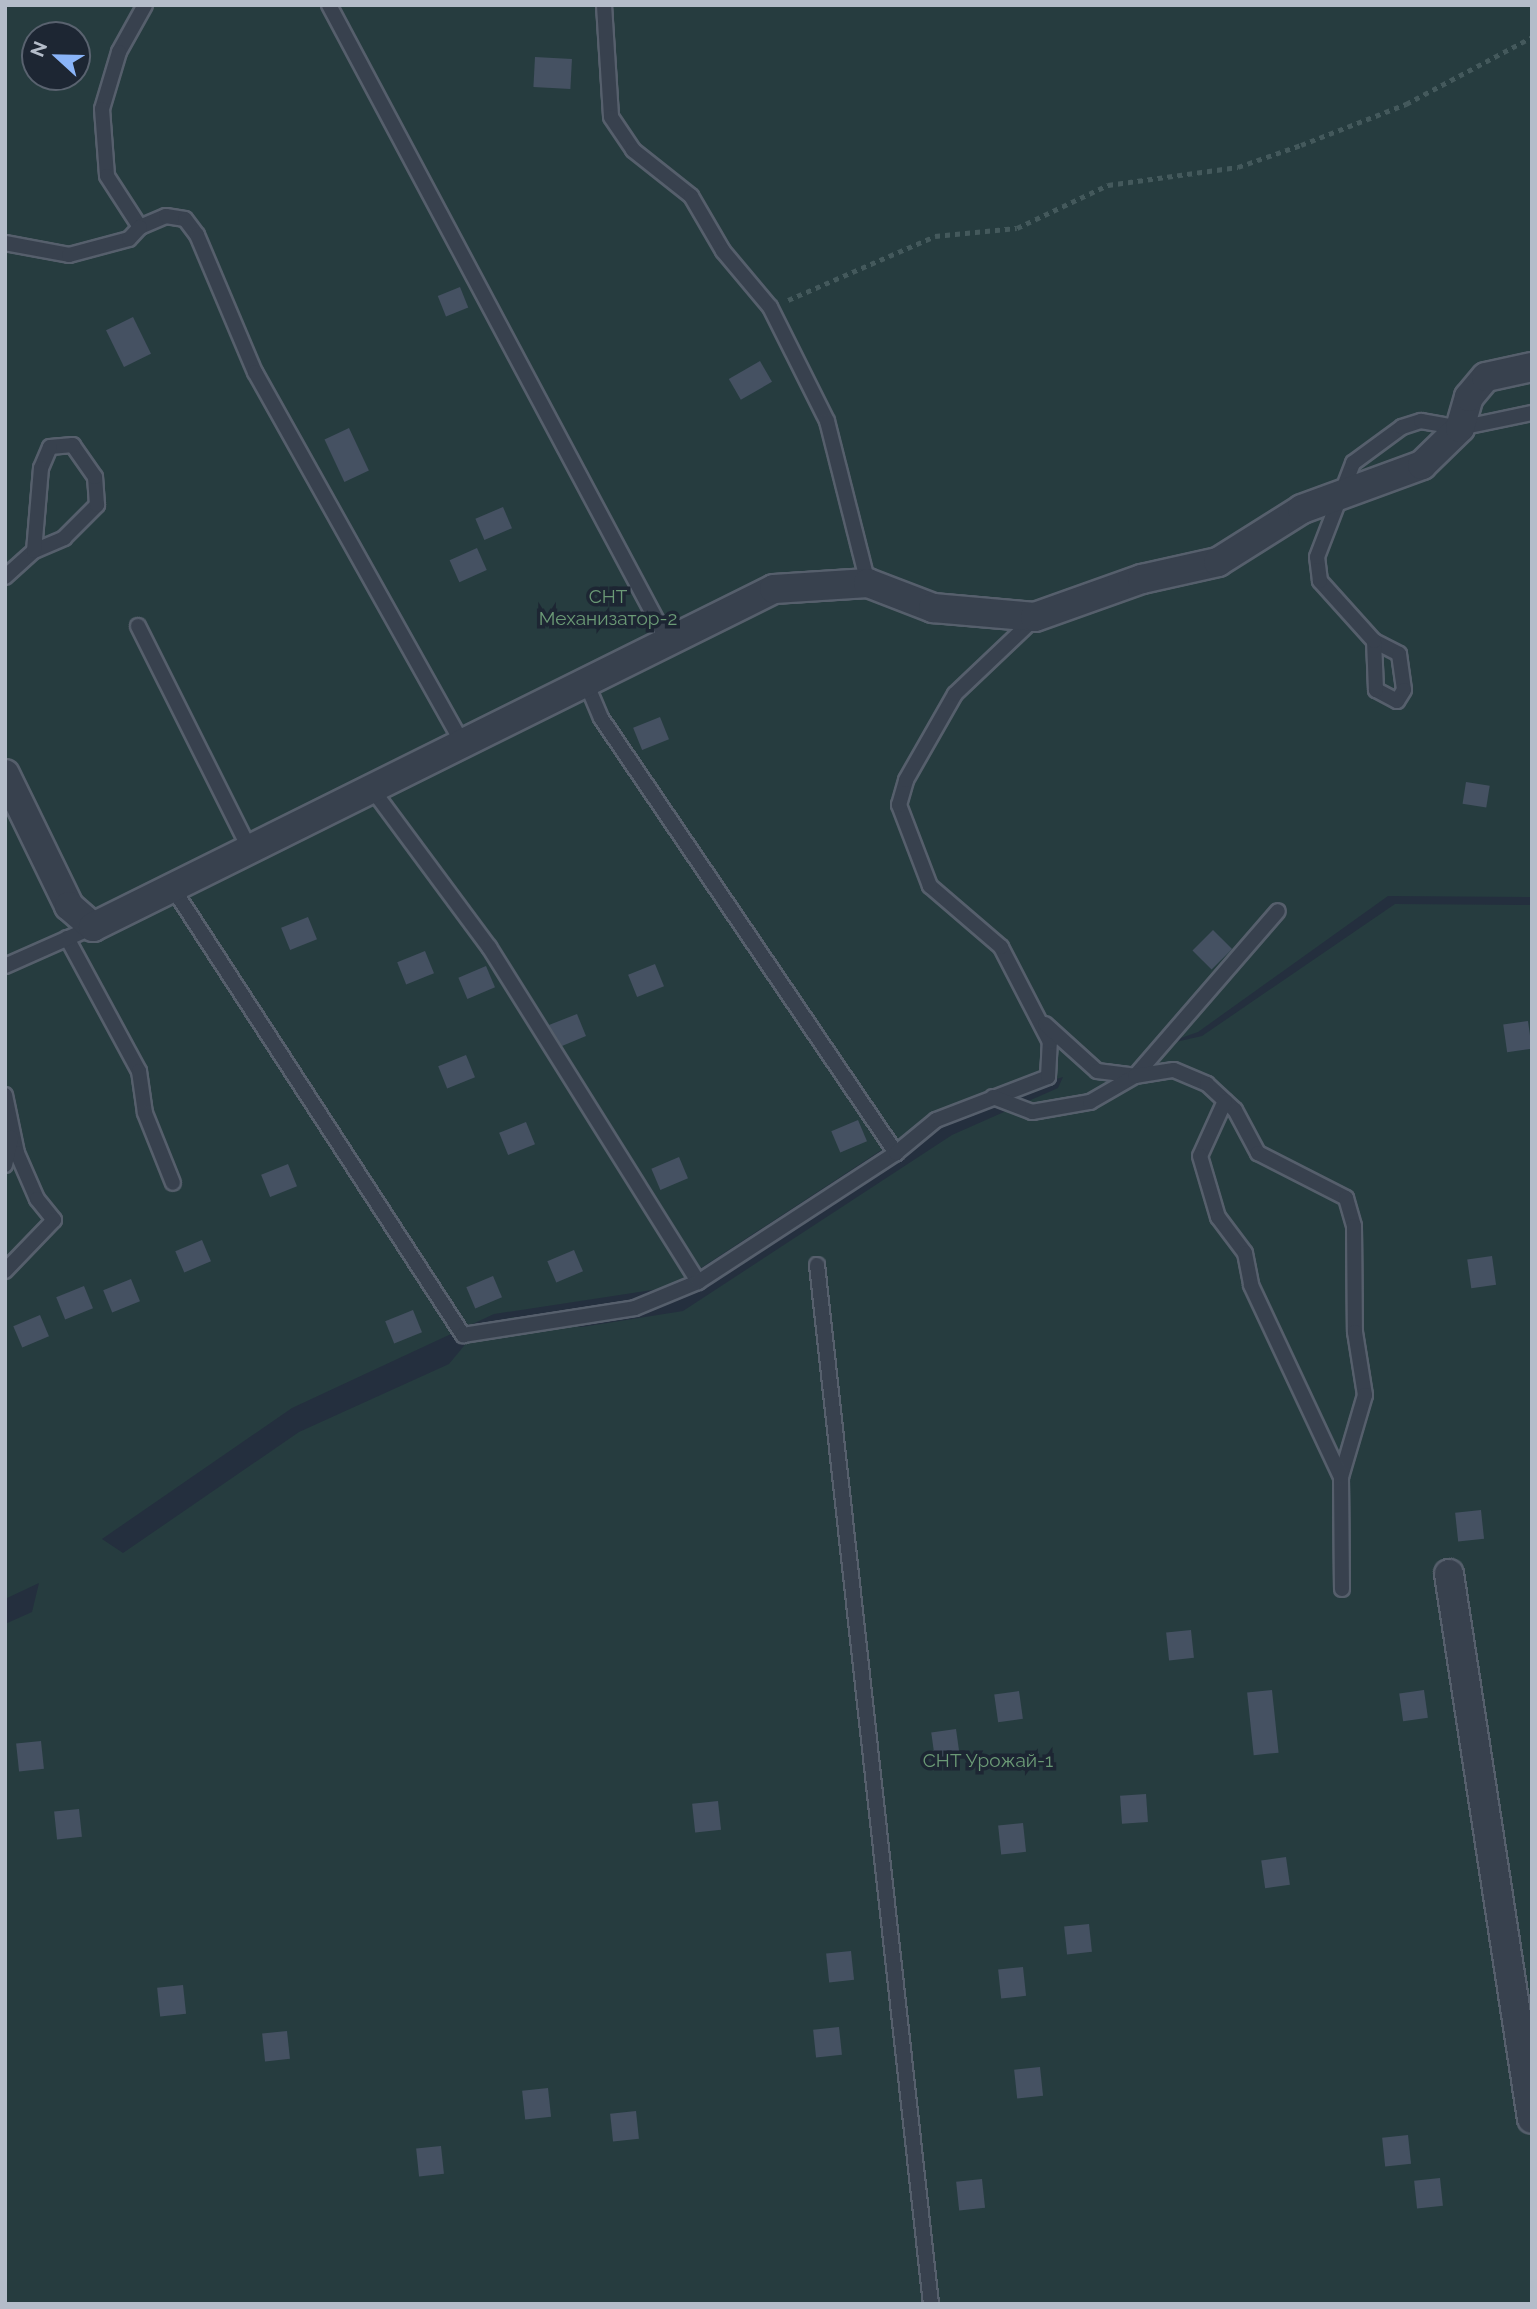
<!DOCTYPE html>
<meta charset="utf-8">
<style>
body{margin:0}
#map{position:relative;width:1537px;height:2309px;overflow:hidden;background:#242f3e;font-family:Raleway,sans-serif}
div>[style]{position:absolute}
.green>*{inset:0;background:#263c3f}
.building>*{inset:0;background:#455162;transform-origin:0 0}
.path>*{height:4.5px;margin-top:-2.25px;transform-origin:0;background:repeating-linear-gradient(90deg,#44595c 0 5px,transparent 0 10px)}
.roads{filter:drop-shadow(2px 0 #565f6c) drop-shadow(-2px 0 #565f6c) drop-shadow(0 2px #565f6c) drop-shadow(0 -2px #565f6c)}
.lane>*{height:14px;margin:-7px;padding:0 7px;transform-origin:7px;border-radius:7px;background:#38414e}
.street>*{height:28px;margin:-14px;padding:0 14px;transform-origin:14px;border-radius:14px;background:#38414e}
span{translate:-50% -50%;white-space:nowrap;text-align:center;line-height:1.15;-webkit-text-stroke:7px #1d2633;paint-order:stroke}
.park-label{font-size:19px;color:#6b9a76}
.frame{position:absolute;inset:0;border:7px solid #b4bcc9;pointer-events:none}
.north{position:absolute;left:21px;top:21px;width:70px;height:70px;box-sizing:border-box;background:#1d2633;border:2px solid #59626f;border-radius:50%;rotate:292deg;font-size:19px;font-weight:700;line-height:28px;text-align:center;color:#b4bcc9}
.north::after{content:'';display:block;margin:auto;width:24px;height:32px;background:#8ab4f8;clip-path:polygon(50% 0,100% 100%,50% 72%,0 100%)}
</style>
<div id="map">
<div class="green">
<i style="clip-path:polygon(evenodd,5px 5px,1532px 5px,1532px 897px,1388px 896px,1198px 1032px,1158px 1046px,1202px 1036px,1395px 904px,1532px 905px,1532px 2304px,5px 2304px,5px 1624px,32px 1612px,39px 1583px,5px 1599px,5px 5px,35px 35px,77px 35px,77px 77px,35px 77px,35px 35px,5px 5px,1063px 1077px,1058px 1088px,952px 1135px,683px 1311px,582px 1327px,512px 1317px,468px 1341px,449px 1364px,299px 1432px,123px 1553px,102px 1539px,292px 1408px,494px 1314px,672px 1287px,935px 1115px,1063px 1077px)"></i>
</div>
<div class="building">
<i style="left:535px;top:57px;width:37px;height:30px;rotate:3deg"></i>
<i style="left:460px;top:287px;width:22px;height:24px;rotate:68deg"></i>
<i style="left:133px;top:317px;width:41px;height:30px;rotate:64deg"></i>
<i style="left:760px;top:361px;width:24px;height:36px;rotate:60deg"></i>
<i style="left:349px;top:428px;width:47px;height:27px;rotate:65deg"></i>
<i style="left:503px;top:507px;width:23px;height:30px;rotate:67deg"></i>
<i style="left:477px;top:548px;width:24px;height:30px;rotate:66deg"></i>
<i style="left:660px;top:717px;width:24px;height:29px;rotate:68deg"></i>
<i style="left:1466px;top:782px;width:24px;height:22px;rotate:9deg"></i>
<i style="left:308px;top:917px;width:24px;height:29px;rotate:68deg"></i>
<i style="left:1213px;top:930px;width:27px;height:29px;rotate:45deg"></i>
<i style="left:425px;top:951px;width:24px;height:30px;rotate:68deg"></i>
<i style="left:655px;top:964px;width:24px;height:29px;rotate:68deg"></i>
<i style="left:486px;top:966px;width:23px;height:30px;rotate:67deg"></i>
<i style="clip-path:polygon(577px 1014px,586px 1036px,562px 1046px,549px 1025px)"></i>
<i style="left:1528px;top:1021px;width:28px;height:25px;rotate:82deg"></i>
<i style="left:466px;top:1055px;width:24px;height:30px;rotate:68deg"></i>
<i style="left:858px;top:1120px;width:23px;height:29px;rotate:67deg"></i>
<i style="left:526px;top:1122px;width:24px;height:29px;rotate:68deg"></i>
<i style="left:679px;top:1157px;width:23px;height:30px;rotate:67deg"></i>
<i style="left:288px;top:1164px;width:24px;height:29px;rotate:68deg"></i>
<i style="left:202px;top:1240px;width:23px;height:29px;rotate:67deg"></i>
<i style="left:574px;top:1250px;width:23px;height:29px;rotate:67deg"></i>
<i style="left:1492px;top:1256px;width:29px;height:25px;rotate:82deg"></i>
<i style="left:493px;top:1276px;width:23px;height:29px;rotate:67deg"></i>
<i style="left:131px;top:1279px;width:24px;height:30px;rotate:68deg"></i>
<i style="left:84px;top:1286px;width:24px;height:30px;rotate:68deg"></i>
<i style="left:413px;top:1310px;width:24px;height:30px;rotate:68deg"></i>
<i style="left:40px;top:1315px;width:23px;height:29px;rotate:67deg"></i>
<i style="left:1481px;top:1510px;width:29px;height:26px;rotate:84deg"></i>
<i style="left:1191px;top:1630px;width:28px;height:25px;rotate:84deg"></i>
<i style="left:1272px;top:1690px;width:63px;height:25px;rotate:84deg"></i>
<i style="left:1424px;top:1690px;width:28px;height:25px;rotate:82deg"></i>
<i style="left:1019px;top:1691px;width:28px;height:25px;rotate:82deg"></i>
<i style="left:956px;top:1729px;width:28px;height:25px;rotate:82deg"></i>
<i style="left:41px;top:1741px;width:28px;height:25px;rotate:84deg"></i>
<i style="left:1146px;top:1794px;width:28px;height:26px;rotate:86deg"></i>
<i style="left:718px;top:1801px;width:29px;height:26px;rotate:84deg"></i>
<i style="left:79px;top:1809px;width:28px;height:25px;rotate:84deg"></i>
<i style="left:1023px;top:1823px;width:29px;height:25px;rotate:84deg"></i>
<i style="left:1286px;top:1857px;width:28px;height:25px;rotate:82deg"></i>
<i style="left:1089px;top:1924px;width:28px;height:25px;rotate:84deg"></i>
<i style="left:851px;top:1951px;width:29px;height:25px;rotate:84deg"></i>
<i style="left:1023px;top:1967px;width:29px;height:25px;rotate:84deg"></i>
<i style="left:183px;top:1985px;width:29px;height:26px;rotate:84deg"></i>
<i style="left:839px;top:2027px;width:28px;height:26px;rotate:84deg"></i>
<i style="left:287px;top:2031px;width:28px;height:25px;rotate:84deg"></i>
<i style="left:1040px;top:2067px;width:29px;height:26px;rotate:84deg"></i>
<i style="left:548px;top:2088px;width:29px;height:26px;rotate:84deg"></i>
<i style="left:636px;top:2111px;width:28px;height:26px;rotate:84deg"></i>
<i style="left:1408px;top:2135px;width:29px;height:26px;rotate:84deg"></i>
<i style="left:441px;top:2146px;width:28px;height:25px;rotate:84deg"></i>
<i style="left:1440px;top:2178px;width:28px;height:26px;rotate:84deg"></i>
<i style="left:982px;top:2179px;width:29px;height:26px;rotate:84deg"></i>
</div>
<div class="path">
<i style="left:788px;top:300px;width:160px;rotate:-23.5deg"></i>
<i style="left:935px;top:236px;width:82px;rotate:-5.6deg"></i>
<i style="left:1017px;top:228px;width:101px;rotate:-25.3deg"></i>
<i style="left:1108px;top:185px;width:131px;rotate:-7.9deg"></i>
<i style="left:1238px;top:167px;width:67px;rotate:-19.2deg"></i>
<i style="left:1301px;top:145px;width:113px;rotate:-21.3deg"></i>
<i style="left:1406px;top:104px;width:143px;rotate:-28deg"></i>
</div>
<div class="roads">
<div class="lane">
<i style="left:145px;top:5px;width:54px;rotate:119deg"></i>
<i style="left:119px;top:52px;width:59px;rotate:106.6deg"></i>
<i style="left:102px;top:109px;width:67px;rotate:85.7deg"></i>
<i style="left:107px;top:176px;width:61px;rotate:57.1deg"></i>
<i style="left:140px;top:227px;width:28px;rotate:-23deg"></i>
<i style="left:166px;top:216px;width:19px;rotate:9deg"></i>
<i style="left:185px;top:219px;width:20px;rotate:53deg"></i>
<i style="left:197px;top:235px;width:149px;rotate:67.1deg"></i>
<i style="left:255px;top:372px;width:424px;rotate:60.8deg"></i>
<i style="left:329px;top:5px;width:719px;rotate:61.97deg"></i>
<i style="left:604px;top:5px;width:112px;rotate:86.4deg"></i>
<i style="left:611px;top:117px;width:40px;rotate:56deg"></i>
<i style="left:633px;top:150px;width:74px;rotate:38.4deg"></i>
<i style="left:691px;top:196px;width:64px;rotate:59.8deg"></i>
<i style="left:723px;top:251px;width:73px;rotate:50deg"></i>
<i style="left:770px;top:307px;width:127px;rotate:63.4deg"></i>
<i style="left:827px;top:421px;width:167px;rotate:75.8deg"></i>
<i style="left:5px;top:243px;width:65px;rotate:10.6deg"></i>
<i style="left:69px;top:255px;width:62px;rotate:-14.9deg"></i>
<i style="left:129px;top:239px;width:16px;rotate:-47deg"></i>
<i style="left:5px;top:577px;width:39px;rotate:-42deg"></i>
<i style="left:34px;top:551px;width:33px;rotate:-23deg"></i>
<i style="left:64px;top:538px;width:47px;rotate:-45deg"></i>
<i style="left:97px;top:505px;width:28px;rotate:-94deg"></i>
<i style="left:95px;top:477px;width:39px;rotate:-125deg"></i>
<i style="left:73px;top:445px;width:23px;rotate:175deg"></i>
<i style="left:50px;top:447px;width:23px;rotate:113deg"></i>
<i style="left:41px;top:468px;width:83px;rotate:94.8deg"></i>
<i style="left:138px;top:626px;width:248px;rotate:63.4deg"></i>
<i style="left:1374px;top:641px;width:28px;rotate:27deg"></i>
<i style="left:1399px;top:654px;width:36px;rotate:82deg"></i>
<i style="left:1404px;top:690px;width:13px;rotate:122deg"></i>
<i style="left:1397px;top:701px;width:24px;rotate:-152deg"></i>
<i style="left:1376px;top:690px;width:49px;rotate:-92.3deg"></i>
<i style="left:1374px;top:641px;width:81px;rotate:-132deg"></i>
<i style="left:1320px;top:581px;width:24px;rotate:-97deg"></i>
<i style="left:1317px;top:557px;width:101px;rotate:-69deg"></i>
<i style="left:1353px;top:463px;width:61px;rotate:-36.3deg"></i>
<i style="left:1402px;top:427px;width:20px;rotate:-18deg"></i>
<i style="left:1421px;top:421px;width:40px;rotate:10deg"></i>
<i style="left:1460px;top:428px;width:74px;rotate:-11.8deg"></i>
<i style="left:585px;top:680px;width:41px;rotate:67.2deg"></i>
<i style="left:601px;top:718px;width:526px;rotate:55.86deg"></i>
<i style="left:372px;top:789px;width:197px;rotate:53.5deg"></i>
<i style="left:489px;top:947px;width:395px;rotate:58deg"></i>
<i style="left:174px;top:890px;width:531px;rotate:57deg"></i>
<i style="left:463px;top:1335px;width:174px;rotate:-8.9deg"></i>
<i style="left:635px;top:1308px;width:68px;rotate:-22.4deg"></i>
<i style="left:698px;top:1282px;width:236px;rotate:-33.1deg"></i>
<i style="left:896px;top:1153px;width:52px;rotate:-39.5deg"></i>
<i style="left:936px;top:1120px;width:120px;rotate:-21deg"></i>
<i style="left:1048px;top:1077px;width:35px;rotate:-87deg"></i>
<i style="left:1050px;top:1042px;width:107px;rotate:-117.3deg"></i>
<i style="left:1001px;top:947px;width:94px;rotate:-139.3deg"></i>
<i style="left:930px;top:886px;width:87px;rotate:-110.9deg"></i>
<i style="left:899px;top:805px;width:26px;rotate:-74deg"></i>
<i style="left:906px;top:780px;width:99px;rotate:-60.3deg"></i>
<i style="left:955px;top:694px;width:110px;rotate:-43.5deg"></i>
<i style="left:67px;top:938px;width:151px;rotate:61.6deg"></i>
<i style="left:139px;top:1071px;width:42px;rotate:81.9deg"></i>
<i style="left:145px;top:1113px;width:75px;rotate:68.2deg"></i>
<i style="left:5px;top:966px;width:96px;rotate:-23.9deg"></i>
<i style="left:1045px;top:1024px;width:70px;rotate:42.1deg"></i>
<i style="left:1097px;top:1071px;width:38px;rotate:7deg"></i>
<i style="left:1135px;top:1076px;width:218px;rotate:-49.1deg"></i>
<i style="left:5px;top:1095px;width:59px;rotate:78.3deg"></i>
<i style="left:17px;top:1153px;width:50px;rotate:66.5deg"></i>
<i style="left:37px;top:1199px;width:27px;rotate:51deg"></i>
<i style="left:54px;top:1220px;width:71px;rotate:133.9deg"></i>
<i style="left:993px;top:1097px;width:42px;rotate:21deg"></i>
<i style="left:1032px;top:1112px;width:59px;rotate:-9.8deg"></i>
<i style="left:1090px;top:1102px;width:52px;rotate:-30deg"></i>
<i style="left:1135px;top:1076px;width:39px;rotate:-9deg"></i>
<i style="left:1174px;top:1070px;width:36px;rotate:23deg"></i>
<i style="left:1207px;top:1084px;width:38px;rotate:43deg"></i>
<i style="left:1235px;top:1110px;width:49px;rotate:61.9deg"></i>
<i style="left:1258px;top:1153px;width:99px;rotate:27.1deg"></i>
<i style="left:1346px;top:1198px;width:29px;rotate:74deg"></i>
<i style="left:1354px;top:1226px;width:106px;rotate:89.5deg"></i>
<i style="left:1355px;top:1332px;width:64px;rotate:81deg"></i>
<i style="left:1365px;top:1395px;width:85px;rotate:106.3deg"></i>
<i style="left:1341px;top:1477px;width:112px;rotate:89.5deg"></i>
<i style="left:1225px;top:1101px;width:60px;rotate:114.4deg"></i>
<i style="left:1200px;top:1156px;width:64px;rotate:73.6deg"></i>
<i style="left:1218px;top:1217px;width:45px;rotate:53.1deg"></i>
<i style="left:1245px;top:1253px;width:33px;rotate:79deg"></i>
<i style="left:1251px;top:1285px;width:212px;rotate:64.9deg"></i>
<i style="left:5px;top:1165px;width:28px;rotate:-77deg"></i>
<i style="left:817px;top:1265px;width:1045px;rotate:83.74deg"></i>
</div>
<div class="street">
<i style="left:5px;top:774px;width:147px;rotate:64.1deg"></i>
<i style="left:69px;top:906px;width:32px;rotate:41deg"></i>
<i style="left:93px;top:927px;width:760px;rotate:-26.4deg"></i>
<i style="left:774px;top:589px;width:94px;rotate:-3.7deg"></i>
<i style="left:868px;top:583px;width:70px;rotate:21deg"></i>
<i style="left:933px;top:608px;width:102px;rotate:5deg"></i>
<i style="left:1035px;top:617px;width:114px;rotate:-19.6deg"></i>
<i style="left:1142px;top:579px;width:78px;rotate:-12.6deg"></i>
<i style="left:1218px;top:562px;width:99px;rotate:-32.2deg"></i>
<i style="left:1302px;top:509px;width:128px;rotate:-20.1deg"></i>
<i style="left:1422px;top:465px;width:53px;rotate:-44.2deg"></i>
<i style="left:1460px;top:428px;width:32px;rotate:-74deg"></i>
<i style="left:1469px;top:397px;width:26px;rotate:-50deg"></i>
<i style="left:1486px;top:377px;width:47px;rotate:-12.3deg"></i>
<i style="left:1449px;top:1574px;width:551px;rotate:81.34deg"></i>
</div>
</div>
<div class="park-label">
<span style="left:608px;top:608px">СНТ<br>Механизатор-2</span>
<span style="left:988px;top:1761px">СНТ Урожай-1</span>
</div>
<div class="frame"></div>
<div class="north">N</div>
</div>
